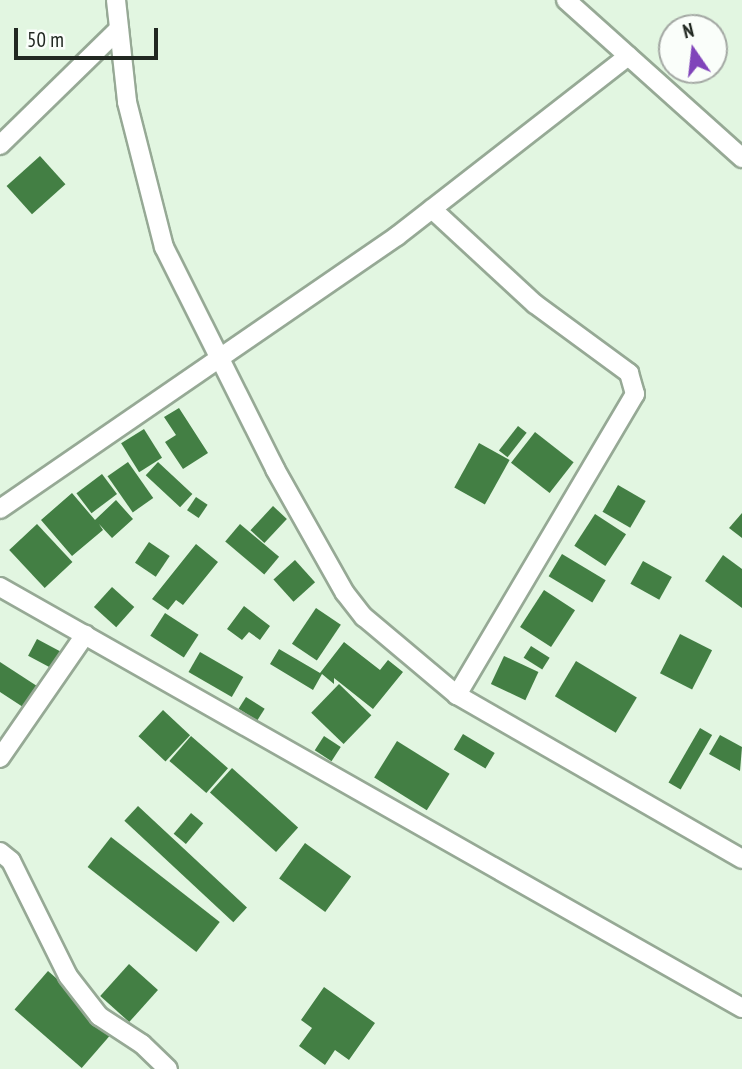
<!DOCTYPE html>
<style>
body{margin:0}
#map{position:relative;width:742px;height:1069px;overflow:hidden;background:#e2f6e1;font-family:"PT Sans Narrow",sans-serif}
div>[style]{position:absolute}
.building>*{inset:0;background:#437f44;transform-origin:0 0}
.roads{filter:drop-shadow(2px 0 #96a995) drop-shadow(-2px 0 #96a995) drop-shadow(0 2px #96a995) drop-shadow(0 -2px #96a995)}
.street>*{height:18px;margin:-9px;padding:0 9px;transform-origin:9px;border-radius:9px;background:#fff}
span{translate:-50% -50%;white-space:nowrap;text-align:center;line-height:1.15;-webkit-text-stroke:7px #fafefa;paint-order:stroke}
.north{position:absolute;left:658px;top:14px;width:70px;height:70px;box-sizing:border-box;background:#fafefa;border:2px solid #a3a8a3;border-radius:50%;rotate:346deg;font-size:19px;font-weight:700;line-height:28px;text-align:center;color:#212821}
.north::after{content:'';display:block;margin:auto;width:24px;height:32px;background:#8044ba;clip-path:polygon(50% 0,100% 100%,50% 72%,0 100%)}
.scale{position:absolute;left:14px;top:28px;width:144px;height:32px;box-sizing:border-box;border:4px solid #212821;border-top:0;padding-left:9px;font-size:21px;line-height:24px;white-space:nowrap;color:#212821;-webkit-text-stroke:5px #fafefa;paint-order:stroke}
</style>
<div id="map">
<div class="building">
<i style="left:40px;top:156px;width:38px;height:45px;rotate:48deg"></i>
<i style="clip-path:polygon(179px 408px,208px 453px,183px 469px,165px 442px,176px 435px,164px 417px)"></i>
<i style="left:518px;top:426px;width:11px;height:31px;rotate:38deg"></i>
<i style="left:144px;top:429px;width:34px;height:27px;rotate:58deg"></i>
<i style="left:535px;top:432px;width:49px;height:39px;rotate:38deg"></i>
<i style="left:479px;top:443px;width:35px;height:51px;rotate:29deg"></i>
<i style="left:128px;top:462px;width:44px;height:25px;rotate:55deg"></i>
<i style="left:158px;top:462px;width:47px;height:18px;rotate:43deg"></i>
<i style="left:102px;top:474px;width:25px;height:32px;rotate:53deg"></i>
<i style="left:618px;top:485px;width:32px;height:31px;rotate:30deg"></i>
<i style="clip-path:polygon(72px 493px,95px 520px,116px 500px,133px 519px,112px 538px,99px 524px,103px 530px,72px 556px,41px 520px)"></i>
<i style="left:196px;top:497px;width:14px;height:16px;rotate:34deg"></i>
<i style="left:273px;top:506px;width:19px;height:33px;rotate:43deg"></i>
<i style="clip-path:polygon(742px 513px,742px 538px,729px 528px)"></i>
<i style="left:595px;top:514px;width:37px;height:38px;rotate:33deg"></i>
<i style="left:37px;top:524px;width:52px;height:38px;rotate:47deg"></i>
<i style="left:240px;top:524px;width:51px;height:23px;rotate:40deg"></i>
<i style="left:149px;top:542px;width:25px;height:25px;rotate:34deg"></i>
<i style="clip-path:polygon(196px 544px,218px 562px,183px 605px,176px 600px,168px 610px,152px 599px)"></i>
<i style="left:562px;top:554px;width:51px;height:26px;rotate:31deg"></i>
<i style="clip-path:polygon(723px 555px,742px 569px,742px 608px,705px 581px)"></i>
<i style="left:295px;top:560px;width:30px;height:29px;rotate:48deg"></i>
<i style="left:643px;top:561px;width:33px;height:26px;rotate:29deg"></i>
<i style="left:112px;top:587px;width:30px;height:27px;rotate:42deg"></i>
<i style="left:544px;top:590px;width:37px;height:44px;rotate:33deg"></i>
<i style="clip-path:polygon(244px 606px,270px 626px,260px 640px,249px 632px,242px 640px,227px 629px)"></i>
<i style="left:316px;top:608px;width:30px;height:43px;rotate:34deg"></i>
<i style="left:165px;top:613px;width:40px;height:27px;rotate:33deg"></i>
<i style="left:680px;top:634px;width:36px;height:44px;rotate:27deg"></i>
<i style="left:37px;top:639px;width:34px;height:19px;rotate:28deg"></i>
<i style="clip-path:polygon(344px 642px,380px 670px,388px 660px,403px 672px,373px 709px,334px 678px,334px 684px,322px 674px,313px 690px,270px 664px,279px 649px,320px 673px)"></i>
<i style="left:531px;top:646px;width:22px;height:14px;rotate:32deg"></i>
<i style="left:200px;top:652px;width:50px;height:23px;rotate:30deg"></i>
<i style="left:504px;top:656px;width:38px;height:31px;rotate:25deg"></i>
<i style="left:576px;top:661px;width:71px;height:41px;rotate:31deg"></i>
<i style="clip-path:polygon(0 662px,40px 688px,26px 709px,0 692px)"></i>
<i style="left:339px;top:684px;width:45px;height:40px;rotate:44deg"></i>
<i style="left:246px;top:697px;width:22px;height:14px;rotate:32deg"></i>
<i style="left:163px;top:710px;width:37px;height:36px;rotate:43deg"></i>
<i style="left:700px;top:728px;width:14px;height:63px;rotate:30deg"></i>
<i style="left:463px;top:734px;width:37px;height:18px;rotate:31deg"></i>
<i style="clip-path:polygon(720px 735px,742px 747px,740px 771px,709px 754px)"></i>
<i style="left:191px;top:736px;width:49px;height:33px;rotate:41deg"></i>
<i style="left:324px;top:736px;width:20px;height:17px;rotate:33deg"></i>
<i style="left:397px;top:741px;width:62px;height:43px;rotate:32deg"></i>
<i style="left:232px;top:768px;width:89px;height:33px;rotate:42deg"></i>
<i style="left:138px;top:806px;width:149px;height:20px;rotate:43deg"></i>
<i style="left:191px;top:813px;width:16px;height:27px;rotate:40deg"></i>
<i style="left:111px;top:837px;width:138px;height:38px;rotate:38deg"></i>
<i style="left:305px;top:843px;width:57px;height:44px;rotate:36deg"></i>
<i style="left:129px;top:964px;width:39px;height:43px;rotate:42deg"></i>
<i style="left:48px;top:971px;width:89px;height:51px;rotate:41deg"></i>
<i style="clip-path:polygon(324px 987px,375px 1023px,349px 1060px,335px 1050px,325px 1065px,299px 1046px,312px 1028px,301px 1020px)"></i>
</div>
<div class="roads">
<div class="street">
<i style="left:116px;top:0;width:103px;rotate:83.8deg"></i>
<i style="left:127px;top:102px;width:150px;rotate:75.7deg"></i>
<i style="left:164px;top:247px;width:248px;rotate:63.4deg"></i>
<i style="left:275px;top:469px;width:142px;rotate:60.6deg"></i>
<i style="left:345px;top:593px;width:31px;rotate:52deg"></i>
<i style="left:364px;top:617px;width:121px;rotate:40deg"></i>
<i style="left:457px;top:695px;width:329px;rotate:29.9deg"></i>
<i style="left:566px;top:0;width:237px;rotate:41.9deg"></i>
<i style="left:0;top:145px;width:166px;rotate:-44.3deg"></i>
<i style="left:432px;top:209px;width:140px;rotate:42.7deg"></i>
<i style="left:535px;top:304px;width:117px;rotate:36.3deg"></i>
<i style="left:629px;top:373px;width:22px;rotate:74deg"></i>
<i style="left:635px;top:394px;width:350px;rotate:120.6deg"></i>
<i style="left:0;top:509px;width:482px;rotate:-34.5deg"></i>
<i style="left:397px;top:236px;width:293px;rotate:-37.9deg"></i>
<i style="left:0;top:587px;width:853px;rotate:29.57deg"></i>
<i style="left:0;top:758px;width:150px;rotate:-55.4deg"></i>
<i style="left:0;top:852px;width:14px;rotate:39deg"></i>
<i style="left:11px;top:861px;width:128px;rotate:63.6deg"></i>
<i style="left:68px;top:976px;width:51px;rotate:52.2deg"></i>
<i style="left:99px;top:1016px;width:51px;rotate:33.1deg"></i>
<i style="left:142px;top:1044px;width:36px;rotate:44deg"></i>
</div>
</div>
<div class="north">N</div>
<div class="scale">50 m</div>
</div>
